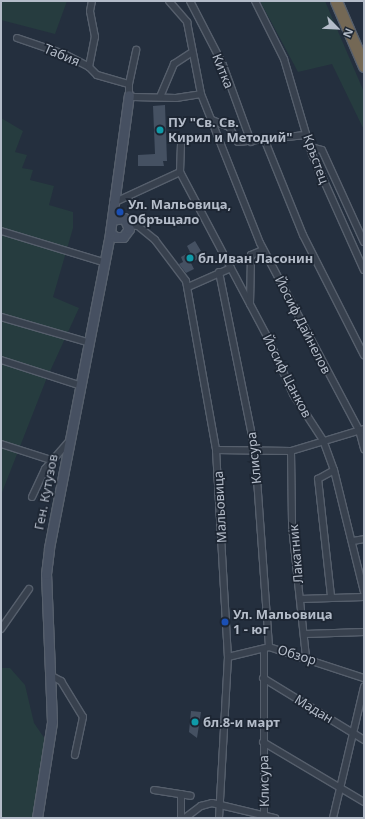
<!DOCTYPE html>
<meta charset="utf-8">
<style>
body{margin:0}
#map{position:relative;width:365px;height:819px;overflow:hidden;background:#242f3e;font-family:"Noto Sans",sans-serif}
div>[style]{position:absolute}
.green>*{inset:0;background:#263c3f}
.building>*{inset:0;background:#455162}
.roads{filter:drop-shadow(1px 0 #565f6c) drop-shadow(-1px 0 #565f6c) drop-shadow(0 1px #565f6c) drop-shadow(0 -1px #565f6c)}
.street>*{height:6px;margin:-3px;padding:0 3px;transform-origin:3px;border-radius:3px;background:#38414e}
.secondary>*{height:9px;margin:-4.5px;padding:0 4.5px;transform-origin:4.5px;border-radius:4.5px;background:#465061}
.highway>*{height:11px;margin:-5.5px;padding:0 5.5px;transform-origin:5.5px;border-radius:5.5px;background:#746855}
.dots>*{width:11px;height:11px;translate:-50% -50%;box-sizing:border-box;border:2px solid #1d2633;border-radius:50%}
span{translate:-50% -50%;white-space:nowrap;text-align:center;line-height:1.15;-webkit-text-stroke:3.5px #1d2633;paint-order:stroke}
.street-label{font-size:13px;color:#b4bcc9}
.poi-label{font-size:13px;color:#b4bcc9;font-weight:700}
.left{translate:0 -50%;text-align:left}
.frame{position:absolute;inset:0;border:2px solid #b4bcc9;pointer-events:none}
.north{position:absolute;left:317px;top:8px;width:40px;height:40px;-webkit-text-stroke:3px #1d2633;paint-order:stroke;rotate:114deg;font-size:11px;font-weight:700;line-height:16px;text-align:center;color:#b4bcc9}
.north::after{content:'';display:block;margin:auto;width:14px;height:18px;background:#b4bcc9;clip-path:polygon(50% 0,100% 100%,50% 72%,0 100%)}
</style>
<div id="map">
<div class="green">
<i style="clip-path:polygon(1px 1px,67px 1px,55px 34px,1px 20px)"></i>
<i style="clip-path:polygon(260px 1px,325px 1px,364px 92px,364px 130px,332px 64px,298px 72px)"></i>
<i style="clip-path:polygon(1px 118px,23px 131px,15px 152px,27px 155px,22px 168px,33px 170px,30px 180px,54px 186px,49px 205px,73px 212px,73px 228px,53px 297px,79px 308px,46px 380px,1px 495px)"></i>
<i style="clip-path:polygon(1px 668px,10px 668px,25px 685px,34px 723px,47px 742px,37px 818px,1px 818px)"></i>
</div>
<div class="building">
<i style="clip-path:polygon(165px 105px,167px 161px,163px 161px,164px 166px,138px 166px,138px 155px,155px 154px,153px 106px)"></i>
<i style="clip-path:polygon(195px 241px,201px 251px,196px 254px,199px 258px,191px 263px,194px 269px,186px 273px,179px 264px,183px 262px,181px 257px,190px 252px,187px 246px)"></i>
<i style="clip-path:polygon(191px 711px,201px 712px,197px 738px,189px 732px)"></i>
</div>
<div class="roads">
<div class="street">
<i style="left:169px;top:1px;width:28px;rotate:49deg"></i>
<i style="left:187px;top:22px;width:73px;rotate:79deg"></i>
<i style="left:201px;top:94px;width:160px;rotate:68.4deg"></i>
<i style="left:260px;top:243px;width:212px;rotate:62.1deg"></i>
<i style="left:359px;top:430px;width:20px;rotate:75deg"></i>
<i style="left:190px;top:1px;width:72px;rotate:62.7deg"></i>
<i style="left:223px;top:65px;width:82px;rotate:70deg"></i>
<i style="left:255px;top:1px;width:65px;rotate:63.4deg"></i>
<i style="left:284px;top:59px;width:99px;rotate:73.6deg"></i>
<i style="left:312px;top:154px;width:127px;rotate:65.9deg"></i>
<i style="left:17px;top:38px;width:50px;rotate:18.8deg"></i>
<i style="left:64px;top:54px;width:28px;rotate:27deg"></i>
<i style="left:89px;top:67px;width:31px;rotate:-79deg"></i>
<i style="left:95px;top:37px;width:26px;rotate:-101deg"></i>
<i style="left:90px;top:11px;width:10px;rotate:-79deg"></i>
<i style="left:89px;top:67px;width:11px;rotate:45deg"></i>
<i style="left:97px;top:75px;width:33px;rotate:16deg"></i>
<i style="left:129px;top:84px;width:11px;rotate:90deg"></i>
<i style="left:129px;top:95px;width:4px;rotate:27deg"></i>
<i style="left:133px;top:97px;width:43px;rotate:1.3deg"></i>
<i style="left:176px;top:98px;width:25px;rotate:-9deg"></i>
<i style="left:129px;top:84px;width:35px;rotate:-78deg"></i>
<i style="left:160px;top:97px;width:36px;rotate:-67deg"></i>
<i style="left:174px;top:64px;width:20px;rotate:-33deg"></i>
<i style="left:212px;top:120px;width:18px;rotate:22deg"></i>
<i style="left:229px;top:127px;width:17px;rotate:59deg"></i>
<i style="left:238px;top:142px;width:68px;rotate:-5.9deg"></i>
<i style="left:265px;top:141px;width:101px;rotate:68deg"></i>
<i style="left:303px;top:235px;width:135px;rotate:63.1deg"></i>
<i style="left:310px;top:147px;width:12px;rotate:14deg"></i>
<i style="left:322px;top:150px;width:101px;rotate:65.5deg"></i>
<i style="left:180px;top:172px;width:188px;rotate:62.1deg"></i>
<i style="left:268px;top:338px;width:61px;rotate:65.9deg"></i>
<i style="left:293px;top:394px;width:55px;rotate:56.9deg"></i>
<i style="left:323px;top:440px;width:32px;rotate:70deg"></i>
<i style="left:334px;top:470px;width:126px;rotate:76.2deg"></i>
<i style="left:113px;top:203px;width:74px;rotate:-24.8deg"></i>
<i style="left:180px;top:172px;width:34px;rotate:-88deg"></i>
<i style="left:129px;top:225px;width:9px;rotate:6deg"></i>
<i style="left:138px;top:226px;width:22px;rotate:39deg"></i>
<i style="left:155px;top:240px;width:51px;rotate:52.9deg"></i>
<i style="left:186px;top:281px;width:172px;rotate:79.9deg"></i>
<i style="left:216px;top:450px;width:207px;rotate:86.7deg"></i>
<i style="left:228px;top:657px;width:161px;rotate:93.2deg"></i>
<i style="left:1px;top:231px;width:107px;rotate:16.9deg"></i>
<i style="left:219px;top:272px;width:183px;rotate:78.6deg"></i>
<i style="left:255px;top:451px;width:196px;rotate:85.9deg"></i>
<i style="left:188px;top:287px;width:47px;rotate:-23.8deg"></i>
<i style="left:250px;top:304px;width:49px;rotate:-88.8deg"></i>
<i style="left:251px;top:255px;width:13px;rotate:-23deg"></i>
<i style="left:1px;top:317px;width:90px;rotate:16.2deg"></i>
<i style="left:1px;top:360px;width:82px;rotate:17.8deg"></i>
<i style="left:1px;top:444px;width:52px;rotate:17.7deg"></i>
<i style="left:216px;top:450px;width:75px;rotate:0.8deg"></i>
<i style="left:291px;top:451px;width:76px;rotate:-16.8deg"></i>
<i style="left:291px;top:451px;width:75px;rotate:89.2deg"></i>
<i style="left:292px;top:526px;width:132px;rotate:83.9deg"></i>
<i style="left:32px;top:497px;width:31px;rotate:-65deg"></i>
<i style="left:45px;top:469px;width:35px;rotate:-49deg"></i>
<i style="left:353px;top:541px;width:11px;rotate:-10deg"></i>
<i style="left:331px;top:596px;width:118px;rotate:-96.3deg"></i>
<i style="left:318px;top:479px;width:18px;rotate:-29deg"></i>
<i style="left:300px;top:599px;width:64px;rotate:-1.8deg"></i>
<i style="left:1px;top:629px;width:49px;rotate:-55deg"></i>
<i style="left:305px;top:634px;width:59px;rotate:-1.9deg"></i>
<i style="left:264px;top:649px;width:169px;rotate:90deg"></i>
<i style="left:228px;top:657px;width:42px;rotate:-13.7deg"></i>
<i style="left:269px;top:647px;width:100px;rotate:18.1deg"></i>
<i style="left:50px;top:675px;width:13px;rotate:29deg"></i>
<i style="left:61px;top:681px;width:42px;rotate:58.6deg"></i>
<i style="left:83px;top:717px;width:39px;rotate:102deg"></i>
<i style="left:263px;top:678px;width:119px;rotate:31.5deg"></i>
<i style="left:263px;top:742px;width:117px;rotate:30.7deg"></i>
<i style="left:154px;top:790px;width:37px;rotate:9deg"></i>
<i style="left:181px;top:794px;width:24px;rotate:90deg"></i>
<i style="left:185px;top:818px;width:20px;rotate:-37deg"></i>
<i style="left:201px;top:806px;width:11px;rotate:-15deg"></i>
<i style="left:212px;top:803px;width:65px;rotate:13.4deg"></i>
<i style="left:333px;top:818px;width:135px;rotate:-76.7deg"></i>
</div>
<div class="secondary">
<i style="left:110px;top:233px;width:7px;rotate:34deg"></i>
<i style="left:116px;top:237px;width:7px"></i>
<i style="left:123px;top:237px;width:10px;rotate:-53deg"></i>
<i style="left:129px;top:229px;width:12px;rotate:-114deg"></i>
<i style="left:124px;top:218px;width:12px;rotate:171deg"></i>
<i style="left:37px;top:818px;width:97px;rotate:-81.1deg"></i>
<i style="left:52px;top:722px;width:148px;rotate:-92.3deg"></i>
<i style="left:46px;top:574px;width:26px;rotate:-83deg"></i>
<i style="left:49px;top:548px;width:321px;rotate:-79deg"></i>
<i style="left:110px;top:233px;width:139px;rotate:-82.2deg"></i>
</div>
<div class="highway">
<i style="left:336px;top:1px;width:71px;rotate:66.7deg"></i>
</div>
</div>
<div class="dots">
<i style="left:160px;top:130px;background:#0f9aa8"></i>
<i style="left:120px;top:212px;background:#1a4fb4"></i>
<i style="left:190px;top:258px;background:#0f9aa8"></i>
<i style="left:225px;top:622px;background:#1a4fb4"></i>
<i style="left:195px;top:722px;background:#0f9aa8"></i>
</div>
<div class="street-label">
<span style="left:62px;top:55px;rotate:23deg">Табия</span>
<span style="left:223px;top:71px;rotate:68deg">Китка</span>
<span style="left:316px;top:159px;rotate:70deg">Кръстец</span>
<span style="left:303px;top:325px;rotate:63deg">Йосиф Дайнелов</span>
<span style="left:287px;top:376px;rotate:63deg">Йосиф Цанков</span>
<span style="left:254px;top:458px;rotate:-96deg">Клисура</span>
<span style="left:46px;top:492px;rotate:-79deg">Ген. Кутузов</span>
<span style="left:220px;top:507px;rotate:-93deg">Мальовица</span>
<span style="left:296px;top:554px;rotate:-95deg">Лакатник</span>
<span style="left:297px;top:655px;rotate:17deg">Обзор</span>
<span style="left:314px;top:709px;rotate:31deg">Мадан</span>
<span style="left:264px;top:781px;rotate:-91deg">Клисура</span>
</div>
<div class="poi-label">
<span class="left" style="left:168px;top:130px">ПУ "Св. Св.<br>Кирил и Методий"</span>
<span class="left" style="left:128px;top:212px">Ул. Мальовица,<br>Обръщало</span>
<span class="left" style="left:198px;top:258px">бл.Иван Ласонин</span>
<span class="left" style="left:233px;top:622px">Ул. Мальовица<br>1 - юг</span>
<span class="left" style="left:203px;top:722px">бл.8-и март</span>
</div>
<div class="frame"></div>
<div class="north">N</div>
</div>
